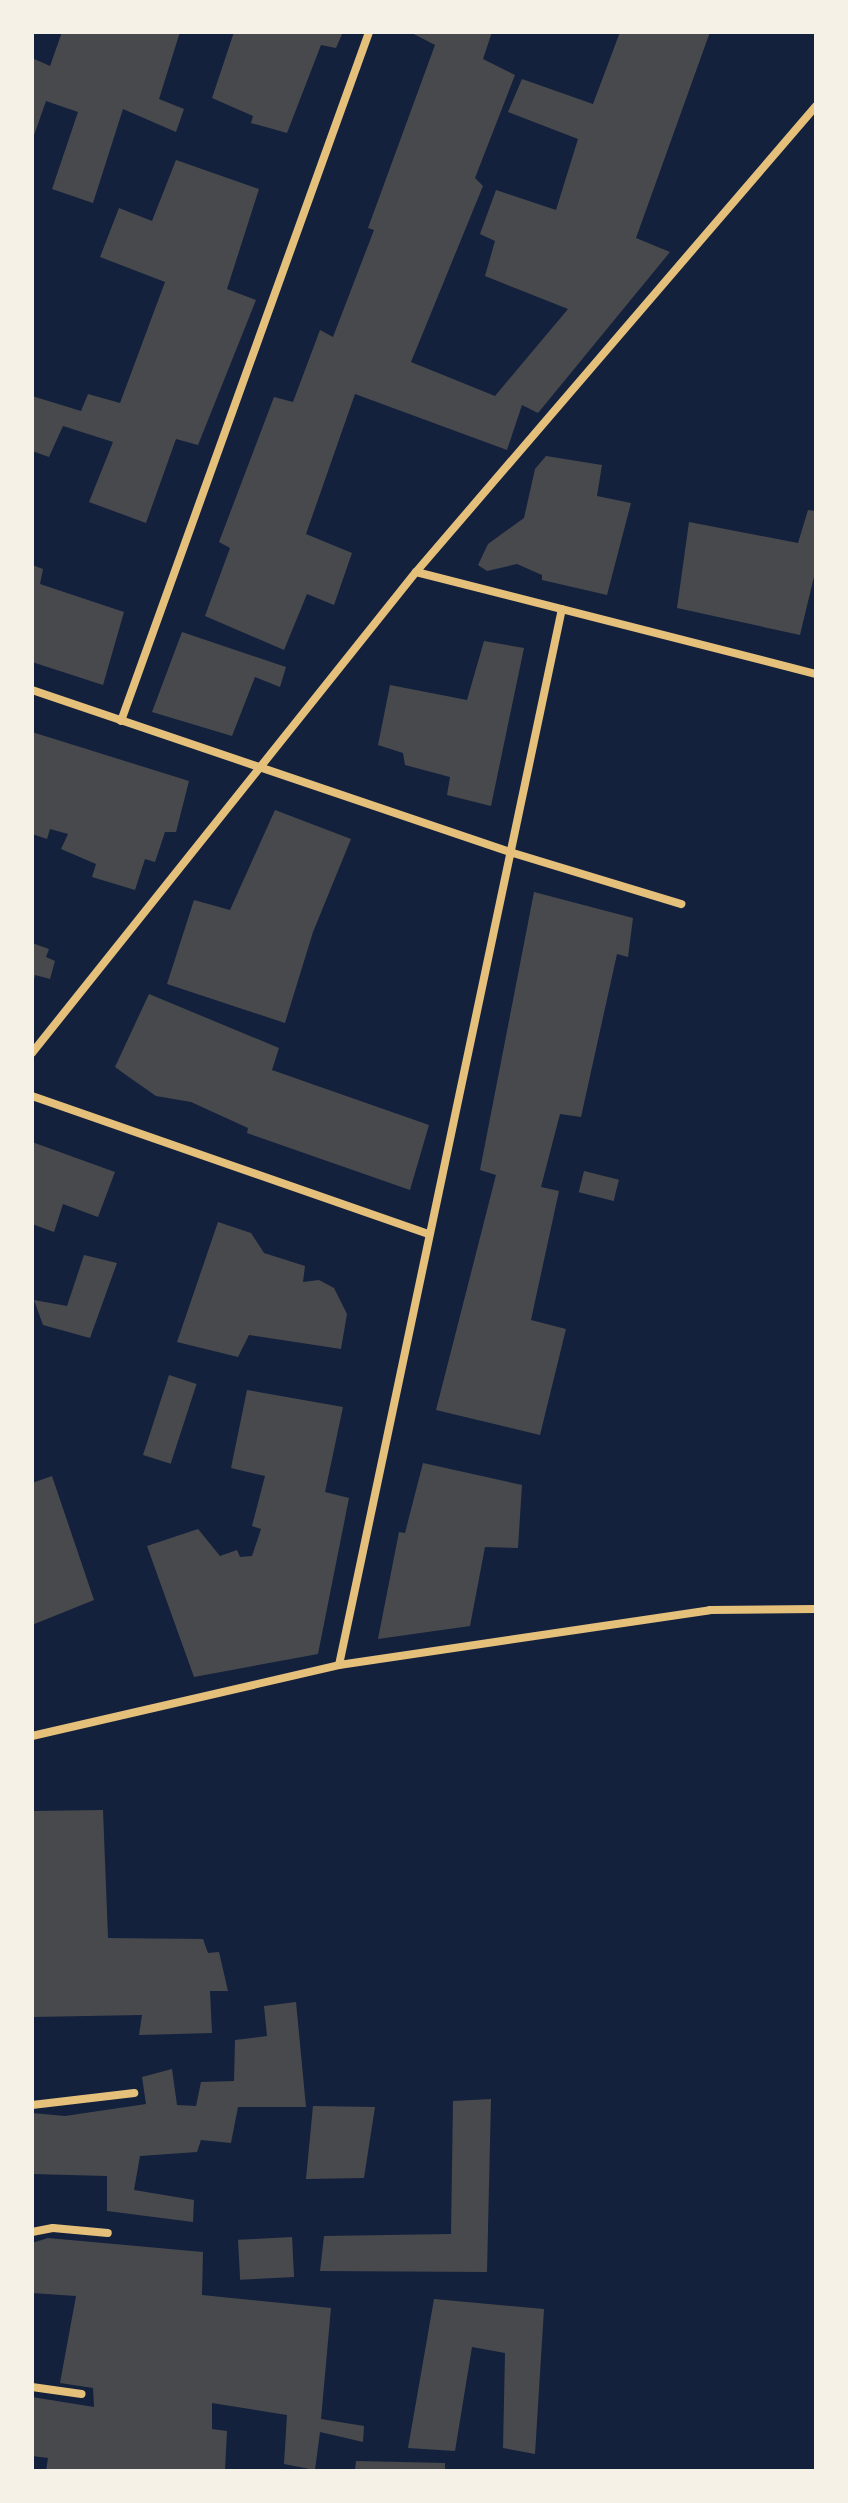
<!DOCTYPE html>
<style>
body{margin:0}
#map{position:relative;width:848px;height:2503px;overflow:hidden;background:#14213d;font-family:Spectral,serif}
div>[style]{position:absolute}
.building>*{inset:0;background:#48494c;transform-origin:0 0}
.minor>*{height:8px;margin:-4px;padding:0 4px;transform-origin:4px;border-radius:4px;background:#e5c07b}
span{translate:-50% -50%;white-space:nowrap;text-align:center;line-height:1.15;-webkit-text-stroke:8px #f6f1e7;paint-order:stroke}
.frame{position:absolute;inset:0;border:34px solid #f6f1e7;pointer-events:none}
</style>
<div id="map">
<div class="building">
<i style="clip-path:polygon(62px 32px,180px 32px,159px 99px,184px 109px,176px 132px,123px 109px,93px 203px,52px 189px,78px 112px,46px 101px,32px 141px,32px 58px,50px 66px)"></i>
<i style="clip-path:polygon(234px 32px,343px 32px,336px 48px,321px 45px,287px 133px,251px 123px,253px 116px,212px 98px)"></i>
<i style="clip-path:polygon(410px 32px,492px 32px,483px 59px,515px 75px,475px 178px,483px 186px,411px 362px,495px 396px,568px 309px,485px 276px,495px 241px,480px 234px,496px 190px,556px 210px,578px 139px,508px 112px,522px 79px,593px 104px,620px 32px,710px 32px,636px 238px,670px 252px,538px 413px,522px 405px,507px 450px,355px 394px,306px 534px,352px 553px,334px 605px,307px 594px,284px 650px,205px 616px,230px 548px,219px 542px,274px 397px,293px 402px,320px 330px,333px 337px,374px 230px,368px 228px,435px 45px)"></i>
<i style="clip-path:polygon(176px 160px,259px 189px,227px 289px,256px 300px,198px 445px,176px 439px,146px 523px,89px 502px,113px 442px,63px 426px,49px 457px,32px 451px,32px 396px,81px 411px,88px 394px,120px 403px,165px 282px,100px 257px,119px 208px,152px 221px)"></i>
<i style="clip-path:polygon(546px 456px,602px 465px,597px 496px,631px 503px,607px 595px,542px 580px,542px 575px,517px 564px,487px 571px,478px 565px,488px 544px,524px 518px,535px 469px)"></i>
<i style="clip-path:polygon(808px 510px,816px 511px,816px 568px,800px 635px,677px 608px,689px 522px,798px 543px)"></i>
<i style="clip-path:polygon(32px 565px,43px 569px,40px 584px,124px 612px,103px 685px,32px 662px)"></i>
<i style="clip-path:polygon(182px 632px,286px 667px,280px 687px,255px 677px,232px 736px,152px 712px)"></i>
<i style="clip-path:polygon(484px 641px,524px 648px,491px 806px,447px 795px,450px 777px,405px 765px,403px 753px,378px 745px,390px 685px,467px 700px)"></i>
<i style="clip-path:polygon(32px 732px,189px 781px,176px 832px,165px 832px,155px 862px,145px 859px,135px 890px,92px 877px,96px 864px,61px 849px,68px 834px,50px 829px,47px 839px,32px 834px)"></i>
<i style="clip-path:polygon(275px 810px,351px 839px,313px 932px,285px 1023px,167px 984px,194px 900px,230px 910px)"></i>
<i style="clip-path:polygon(534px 892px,633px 918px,628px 957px,617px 954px,581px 1117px,560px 1114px,541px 1187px,559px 1191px,531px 1320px,566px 1329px,540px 1435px,436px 1410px,496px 1175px,480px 1170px)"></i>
<i style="clip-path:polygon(32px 943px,49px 949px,46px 957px,55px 961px,50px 979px,35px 975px,33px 984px)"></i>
<i style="clip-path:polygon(149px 994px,279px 1048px,272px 1070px,429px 1125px,410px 1190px,247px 1133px,248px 1128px,191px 1102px,156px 1096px,126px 1075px,115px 1067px)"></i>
<i style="clip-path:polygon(32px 1142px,115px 1172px,98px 1217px,63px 1204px,54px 1232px,32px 1224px)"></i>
<i style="left:584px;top:1171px;width:36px;height:22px;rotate:14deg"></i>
<i style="clip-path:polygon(218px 1222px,251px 1233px,264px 1253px,305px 1266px,303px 1282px,319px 1280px,334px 1288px,347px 1314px,341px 1349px,249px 1335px,238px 1357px,177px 1342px)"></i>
<i style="clip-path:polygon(84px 1255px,117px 1263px,90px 1338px,43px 1325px,34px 1300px,67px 1306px)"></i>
<i style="left:169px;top:1375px;width:29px;height:84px;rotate:18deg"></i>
<i style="clip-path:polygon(247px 1390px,343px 1407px,325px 1492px,349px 1498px,318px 1654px,194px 1677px,147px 1546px,198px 1529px,220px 1556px,237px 1550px,240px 1557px,252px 1556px,261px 1529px,252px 1526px,265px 1476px,231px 1468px)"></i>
<i style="clip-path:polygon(423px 1463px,522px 1485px,518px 1548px,485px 1547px,470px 1626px,378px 1639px,399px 1532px,405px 1533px)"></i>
<i style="clip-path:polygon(52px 1476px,94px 1600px,32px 1625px,32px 1483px)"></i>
<i style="clip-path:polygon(103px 1810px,108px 1938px,203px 1939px,208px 1953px,219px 1952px,228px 1991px,210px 1991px,212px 2033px,139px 2035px,142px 2015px,32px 2017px,32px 1811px)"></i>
<i style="clip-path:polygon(296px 2002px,306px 2107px,238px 2107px,231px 2143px,201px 2140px,197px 2152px,140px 2156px,134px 2190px,194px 2200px,193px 2222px,107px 2211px,107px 2176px,32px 2174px,32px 2113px,65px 2116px,146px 2104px,142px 2077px,172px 2069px,177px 2105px,196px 2106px,201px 2082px,234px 2081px,235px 2040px,267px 2036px,264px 2006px)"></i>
<i style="clip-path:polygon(491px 2099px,487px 2272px,320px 2271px,324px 2236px,451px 2234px,453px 2101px)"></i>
<i style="clip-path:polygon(313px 2106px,375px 2107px,364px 2178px,306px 2179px)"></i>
<i style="left:292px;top:2237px;width:40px;height:54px;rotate:87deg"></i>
<i style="clip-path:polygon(48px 2238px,203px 2252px,202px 2295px,331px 2308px,321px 2419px,364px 2426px,363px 2442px,320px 2432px,315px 2470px,284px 2464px,287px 2415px,212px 2403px,212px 2429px,227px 2431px,225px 2471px,46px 2471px,48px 2458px,32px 2456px,32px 2397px,94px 2407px,93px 2388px,60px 2383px,76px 2296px,32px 2293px,32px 2243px)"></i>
<i style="clip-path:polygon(434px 2299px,544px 2309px,535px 2454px,503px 2448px,505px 2353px,472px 2347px,455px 2451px,408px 2448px)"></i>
<i style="clip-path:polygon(356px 2461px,445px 2463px,445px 2471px,355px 2471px)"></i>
</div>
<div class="minor">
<i style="left:416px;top:572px;width:413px;rotate:14.3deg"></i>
<i style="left:32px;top:690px;width:508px;rotate:18.72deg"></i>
<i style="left:513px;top:853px;width:176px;rotate:16.9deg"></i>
<i style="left:121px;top:721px;width:732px;rotate:-70.2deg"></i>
<i style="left:32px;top:1053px;width:615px;rotate:-51.4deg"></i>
<i style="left:416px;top:572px;width:614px;rotate:-49.36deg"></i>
<i style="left:32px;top:1096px;width:419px;rotate:19.2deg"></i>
<i style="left:339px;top:1665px;width:1079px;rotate:-78.08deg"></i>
<i style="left:32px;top:1736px;width:315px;rotate:-13deg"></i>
<i style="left:339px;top:1665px;width:375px;rotate:-8.4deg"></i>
<i style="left:710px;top:1610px;width:106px;rotate:-0.5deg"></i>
<i style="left:32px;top:2105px;width:103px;rotate:-6.7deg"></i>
<i style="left:32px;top:2232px;width:21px;rotate:-11deg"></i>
<i style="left:53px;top:2228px;width:55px;rotate:5.2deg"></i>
<i style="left:32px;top:2387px;width:50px;rotate:8deg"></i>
</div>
<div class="frame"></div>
</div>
